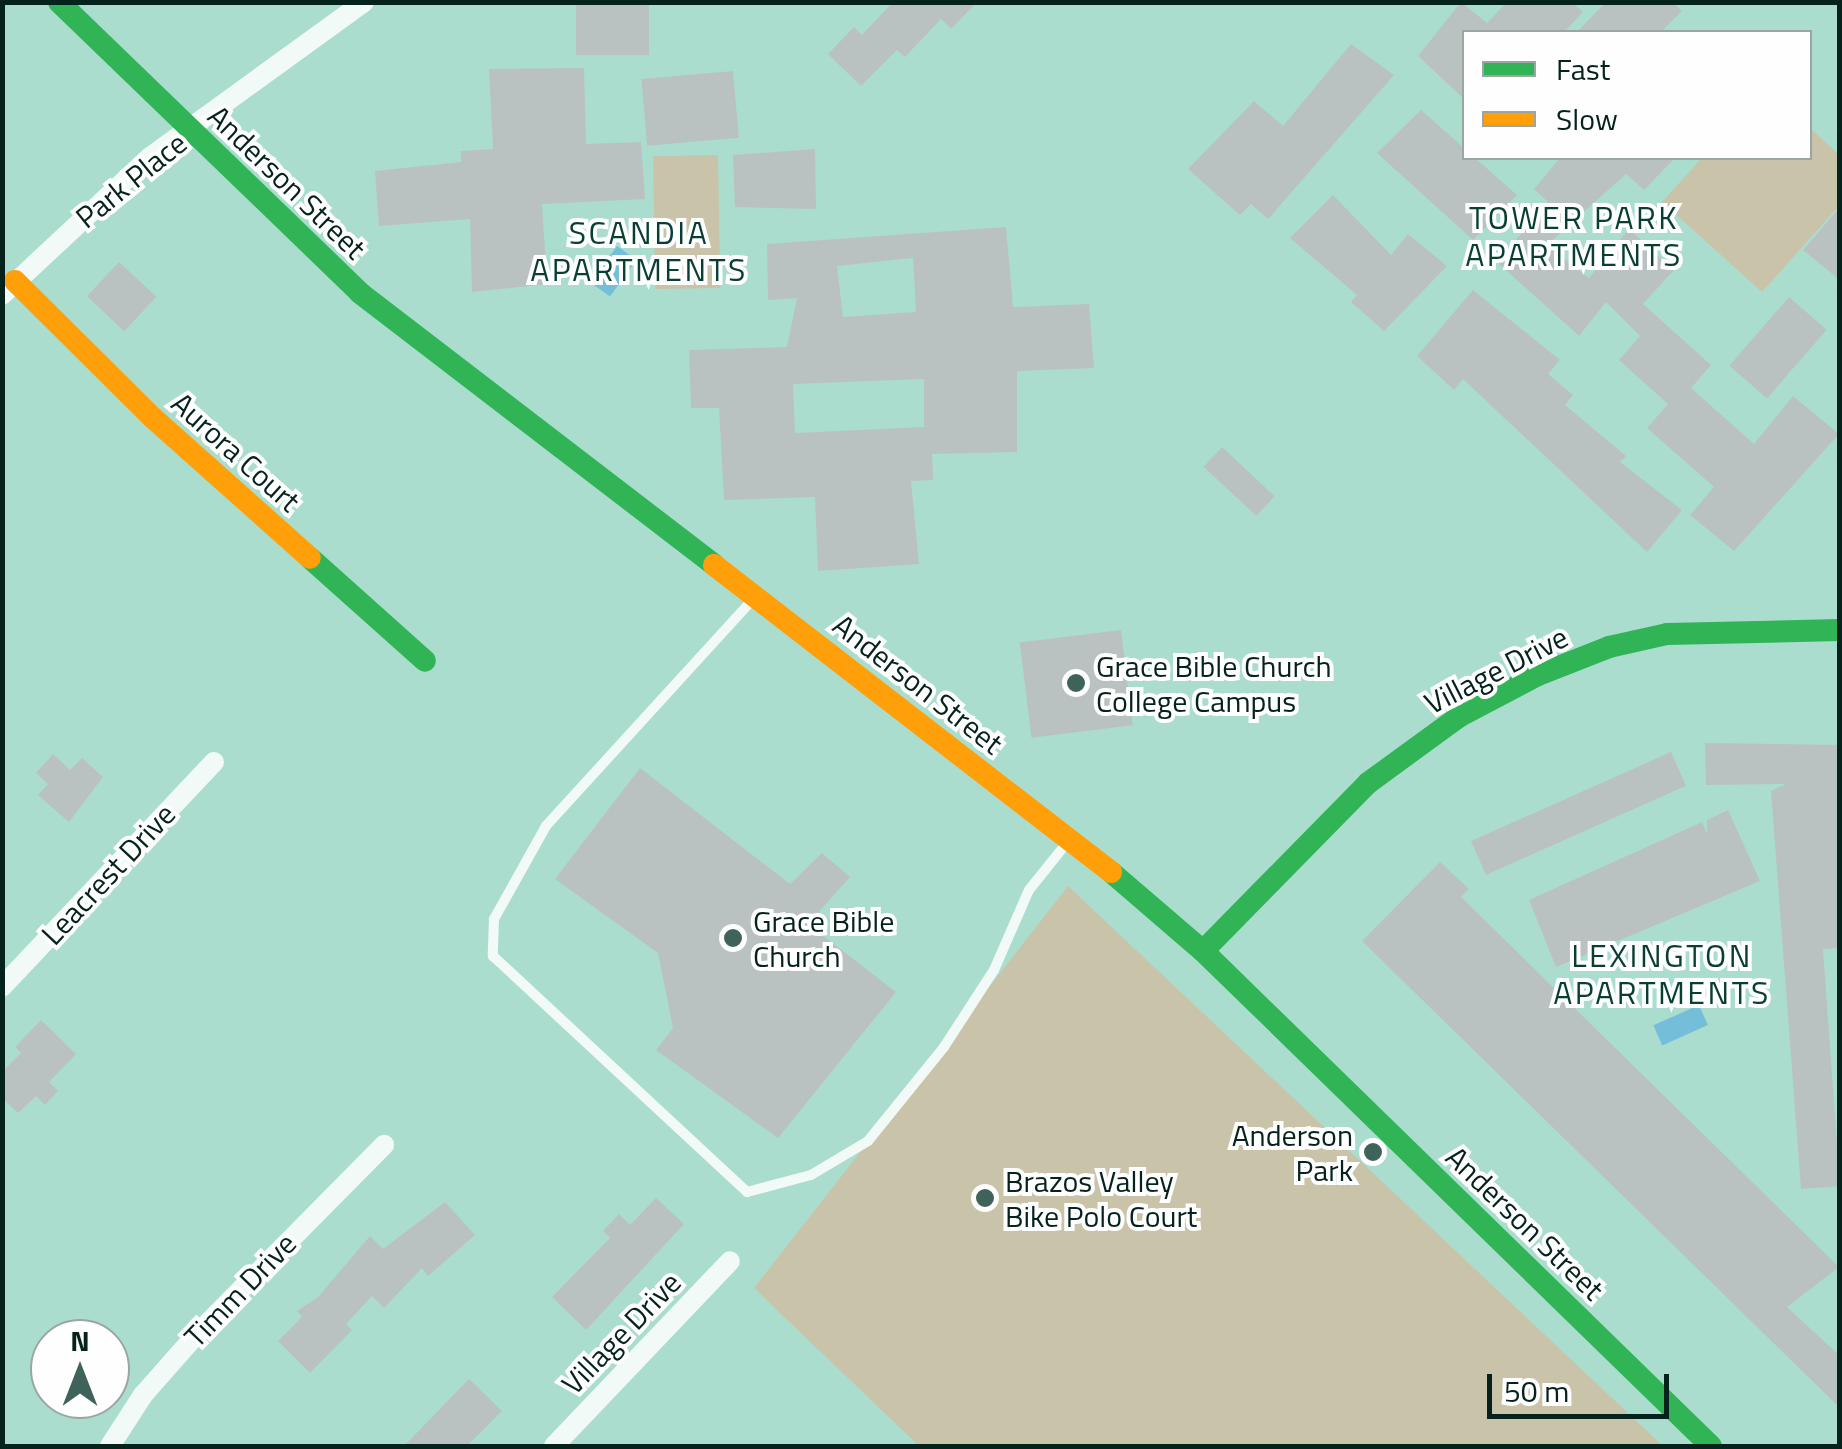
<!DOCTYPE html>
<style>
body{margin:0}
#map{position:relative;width:1842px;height:1449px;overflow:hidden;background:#abddcf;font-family:"Titillium Web",sans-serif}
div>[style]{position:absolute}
.green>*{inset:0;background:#c9c3aa;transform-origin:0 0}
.water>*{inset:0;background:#74beda;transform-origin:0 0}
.building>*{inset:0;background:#b9c2c1;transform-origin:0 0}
.lane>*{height:10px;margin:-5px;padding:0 5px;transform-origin:5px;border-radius:5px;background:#f2faf8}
.street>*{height:20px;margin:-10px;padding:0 10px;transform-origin:10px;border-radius:10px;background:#f2faf8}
.fast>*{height:22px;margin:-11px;padding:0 11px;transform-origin:11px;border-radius:11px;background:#30b455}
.slow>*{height:22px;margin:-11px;padding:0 11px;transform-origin:11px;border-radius:11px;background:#ff9f0a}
.dots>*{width:28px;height:28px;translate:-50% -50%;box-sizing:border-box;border:5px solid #fdfefd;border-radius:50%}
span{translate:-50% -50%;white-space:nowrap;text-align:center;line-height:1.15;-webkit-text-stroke:8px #fdfefd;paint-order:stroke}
.street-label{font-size:30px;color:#05221c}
.poi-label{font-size:30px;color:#05221c}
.left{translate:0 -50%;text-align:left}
.right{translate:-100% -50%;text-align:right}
.neighbourhood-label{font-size:32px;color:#083e33;letter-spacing:2.5px}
.frame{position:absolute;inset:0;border:5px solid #05221c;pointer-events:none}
.legend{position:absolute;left:1462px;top:30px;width:350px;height:130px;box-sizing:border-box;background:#fdfefd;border:2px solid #9aa6a3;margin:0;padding:12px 18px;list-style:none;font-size:30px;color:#05221c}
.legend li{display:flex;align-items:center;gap:20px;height:50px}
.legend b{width:50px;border:2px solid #9aa6a3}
.north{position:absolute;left:30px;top:1319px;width:100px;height:100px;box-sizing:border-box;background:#fdfefd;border:2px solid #9aa6a3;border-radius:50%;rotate:0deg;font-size:28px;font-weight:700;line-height:40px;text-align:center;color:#05221c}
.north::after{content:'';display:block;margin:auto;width:35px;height:45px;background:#3f635b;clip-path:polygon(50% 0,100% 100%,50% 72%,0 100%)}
.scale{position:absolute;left:1487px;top:1374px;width:182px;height:45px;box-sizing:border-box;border:5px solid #05221c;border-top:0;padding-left:12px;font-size:30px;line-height:35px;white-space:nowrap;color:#05221c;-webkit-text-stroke:8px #fdfefd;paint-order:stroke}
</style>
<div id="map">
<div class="green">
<i style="clip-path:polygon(1810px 128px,1839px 155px,1839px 206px,1762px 292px,1662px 202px,1702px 158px,1810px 158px)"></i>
<i style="left:718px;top:155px;width:133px;height:65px;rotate:89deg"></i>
<i style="clip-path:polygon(1068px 886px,1663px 1446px,919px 1446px,754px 1288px)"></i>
</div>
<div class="water">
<i style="left:617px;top:246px;width:24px;height:45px;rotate:36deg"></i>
<i style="left:1699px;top:1005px;width:22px;height:50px;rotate:66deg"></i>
</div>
<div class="building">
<i style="left:576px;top:2px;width:73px;height:53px"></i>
<i style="clip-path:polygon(893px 2px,977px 2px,951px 29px,941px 19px,905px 57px,897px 50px,861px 86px,828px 54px,854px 27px,862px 35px)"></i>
<i style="clip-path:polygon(1461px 2px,1487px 23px,1507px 2px,1572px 2px,1583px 12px,1564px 32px,1464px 32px,1464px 99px,1418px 56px)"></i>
<i style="clip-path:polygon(1606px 2px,1672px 2px,1682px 11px,1661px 32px,1577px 32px)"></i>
<i style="clip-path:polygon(1351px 44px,1394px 75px,1268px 219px,1251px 204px,1240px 215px,1188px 169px,1254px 101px,1283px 126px)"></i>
<i style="clip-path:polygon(584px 68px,586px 144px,641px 142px,645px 199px,542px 204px,547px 284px,472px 292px,470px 219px,379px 226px,375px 171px,461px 162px,461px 151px,493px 149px,489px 69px)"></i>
<i style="left:733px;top:71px;width:67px;height:92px;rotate:85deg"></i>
<i style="clip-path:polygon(1421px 110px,1464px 148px,1464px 158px,1475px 158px,1517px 195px,1473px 240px,1377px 153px)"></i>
<i style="clip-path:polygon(815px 149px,816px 209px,735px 207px,733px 155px)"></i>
<i style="clip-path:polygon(1560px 158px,1675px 158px,1644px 190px,1626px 174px,1547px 245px,1589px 278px,1629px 229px,1674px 270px,1643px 304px,1711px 365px,1691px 388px,1754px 444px,1793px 396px,1839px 434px,1734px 551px,1690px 515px,1714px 487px,1647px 428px,1668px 404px,1619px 360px,1640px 336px,1606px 302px,1579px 336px,1497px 262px,1548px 202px,1534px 189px)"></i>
<i style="clip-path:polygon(1333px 195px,1391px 255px,1408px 234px,1447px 266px,1384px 331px,1351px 302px,1357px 295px,1290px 238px)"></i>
<i style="clip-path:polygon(1840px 207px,1840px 280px,1803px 250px)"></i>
<i style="clip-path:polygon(evenodd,1006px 227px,1013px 307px,1089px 304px,1094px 368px,1017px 371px,1017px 452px,932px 454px,933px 480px,911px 481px,919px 564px,818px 571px,815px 497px,724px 500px,719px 408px,691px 408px,689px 350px,787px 347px,797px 298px,768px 300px,767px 244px,1006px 227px,913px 258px,916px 312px,843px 317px,837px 266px,913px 258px,1006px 227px,924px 379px,924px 427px,795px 433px,793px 384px,924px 379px)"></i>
<i style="left:119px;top:262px;width:51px;height:47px;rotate:43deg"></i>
<i style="clip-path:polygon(1473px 290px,1560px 360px,1548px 374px,1573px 395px,1565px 405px,1626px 456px,1620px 462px,1682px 510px,1647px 552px,1463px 379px,1454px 390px,1417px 356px)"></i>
<i style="left:1789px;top:297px;width:50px;height:91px;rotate:41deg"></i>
<i style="left:1222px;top:447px;width:72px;height:27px;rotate:43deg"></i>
<i style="left:1121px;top:630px;width:96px;height:102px;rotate:83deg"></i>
<i style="clip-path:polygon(1705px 743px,1840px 745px,1840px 948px,1823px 949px,1840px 1186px,1801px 1189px,1771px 791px,1786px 784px,1706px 785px)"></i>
<i style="left:1671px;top:752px;width:37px;height:219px;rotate:66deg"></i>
<i style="clip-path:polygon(53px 754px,70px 770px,82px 758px,103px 777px,69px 822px,38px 795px,48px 784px,36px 773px)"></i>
<i style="clip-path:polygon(640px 768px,790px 884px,822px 853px,850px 877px,808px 924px,896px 992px,778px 1138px,656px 1050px,673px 1028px,658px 953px,555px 879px)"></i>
<i style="clip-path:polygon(1728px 810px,1760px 881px,1556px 967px,1529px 900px,1702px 822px,1707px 834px,1707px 820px)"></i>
<i style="clip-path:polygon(1440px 862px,1469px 889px,1461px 897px,1839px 1267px,1787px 1307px,1840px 1356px,1840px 1408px,1362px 941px)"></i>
<i style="clip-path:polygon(41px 1020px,76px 1054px,49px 1082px,58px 1091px,45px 1105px,36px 1096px,18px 1113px,2px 1098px,2px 1072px,21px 1053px,15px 1047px)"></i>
<i style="clip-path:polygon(656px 1198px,684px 1224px,586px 1330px,552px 1297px,610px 1238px,603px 1231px,619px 1214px,630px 1225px)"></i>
<i style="clip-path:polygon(445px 1202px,475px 1235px,428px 1276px,422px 1268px,384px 1308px,372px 1296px,346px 1324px,352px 1330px,310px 1373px,278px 1341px,302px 1317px,297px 1311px,318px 1297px,370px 1236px,383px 1249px)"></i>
<i style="clip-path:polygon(469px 1379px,502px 1411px,467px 1446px,404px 1446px)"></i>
</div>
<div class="lane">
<i style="left:755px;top:597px;width:310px;rotate:132.4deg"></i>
<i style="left:546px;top:826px;width:107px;rotate:119.2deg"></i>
<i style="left:494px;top:919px;width:37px;rotate:92deg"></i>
<i style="left:493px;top:956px;width:347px;rotate:42.9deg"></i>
<i style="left:747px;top:1192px;width:66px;rotate:-14.9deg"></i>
<i style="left:811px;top:1175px;width:66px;rotate:-30.8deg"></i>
<i style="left:868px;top:1141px;width:121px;rotate:-51deg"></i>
<i style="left:944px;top:1047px;width:92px;rotate:-57deg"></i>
<i style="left:994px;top:970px;width:87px;rotate:-66.4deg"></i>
<i style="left:1029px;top:890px;width:64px;rotate:-51.3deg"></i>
</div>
<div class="street">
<i style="left:2px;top:295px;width:202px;rotate:-43deg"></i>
<i style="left:150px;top:157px;width:264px;rotate:-35.9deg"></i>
<i style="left:2px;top:987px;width:309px;rotate:-46.7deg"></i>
<i style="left:110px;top:1446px;width:61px;rotate:-57.1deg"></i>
<i style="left:143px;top:1395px;width:79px;rotate:-48.6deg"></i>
<i style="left:195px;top:1336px;width:269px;rotate:-45.3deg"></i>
<i style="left:554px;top:1446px;width:255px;rotate:-46.4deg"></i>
</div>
<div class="fast">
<i style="left:59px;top:2px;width:419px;rotate:44deg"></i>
<i style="left:360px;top:293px;width:446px;rotate:37.5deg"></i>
<i style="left:310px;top:558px;width:154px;rotate:41.8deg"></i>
<i style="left:1111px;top:872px;width:121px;rotate:40.7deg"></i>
<i style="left:1203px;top:951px;width:709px;rotate:44.26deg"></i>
<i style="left:1203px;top:951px;width:235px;rotate:-45.5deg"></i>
<i style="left:1368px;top:783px;width:114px;rotate:-36.1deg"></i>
<i style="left:1460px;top:716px;width:88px;rotate:-27.7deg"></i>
<i style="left:1538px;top:675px;width:76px;rotate:-21.5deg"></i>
<i style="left:1609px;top:647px;width:59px;rotate:-12.6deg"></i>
<i style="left:1667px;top:634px;width:173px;rotate:-1.3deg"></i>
</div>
<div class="slow">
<i style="left:15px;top:281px;width:194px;rotate:44.8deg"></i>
<i style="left:153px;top:418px;width:210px;rotate:41.7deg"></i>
<i style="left:714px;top:565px;width:502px;rotate:37.71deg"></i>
</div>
<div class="dots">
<i style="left:1076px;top:683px;background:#3f635b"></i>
<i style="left:733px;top:938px;background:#3f635b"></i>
<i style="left:1373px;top:1152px;background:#3f635b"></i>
<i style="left:985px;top:1198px;background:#3f635b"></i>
</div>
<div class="street-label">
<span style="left:131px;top:180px;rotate:-39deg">Park Place</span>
<span style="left:287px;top:182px;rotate:44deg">Anderson Street</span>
<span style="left:236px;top:452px;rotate:42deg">Aurora Court</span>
<span style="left:1496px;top:670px;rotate:-27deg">Village Drive</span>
<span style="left:918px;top:684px;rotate:38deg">Anderson Street</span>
<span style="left:108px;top:874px;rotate:-47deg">Leacrest Drive</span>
<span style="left:1525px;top:1223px;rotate:44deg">Anderson Street</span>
<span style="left:240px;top:1290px;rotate:-46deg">Timm Drive</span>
<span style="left:621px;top:1333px;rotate:-46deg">Village Drive</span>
</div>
<div class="poi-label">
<span class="left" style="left:1096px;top:683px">Grace Bible Church<br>College Campus</span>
<span class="left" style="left:753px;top:938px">Grace Bible<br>Church</span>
<span class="right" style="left:1353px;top:1152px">Anderson<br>Park</span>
<span class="left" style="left:1005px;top:1198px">Brazos Valley<br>Bike Polo Court</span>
</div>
<div class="neighbourhood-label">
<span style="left:1574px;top:236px">TOWER PARK<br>APARTMENTS</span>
<span style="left:639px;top:251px">SCANDIA<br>APARTMENTS</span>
<span style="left:1662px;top:974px">LEXINGTON<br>APARTMENTS</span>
</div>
<div class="frame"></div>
<ul class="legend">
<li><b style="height:12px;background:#30b455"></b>Fast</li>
<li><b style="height:12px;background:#ff9f0a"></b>Slow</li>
</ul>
<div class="north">N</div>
<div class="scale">50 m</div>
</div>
